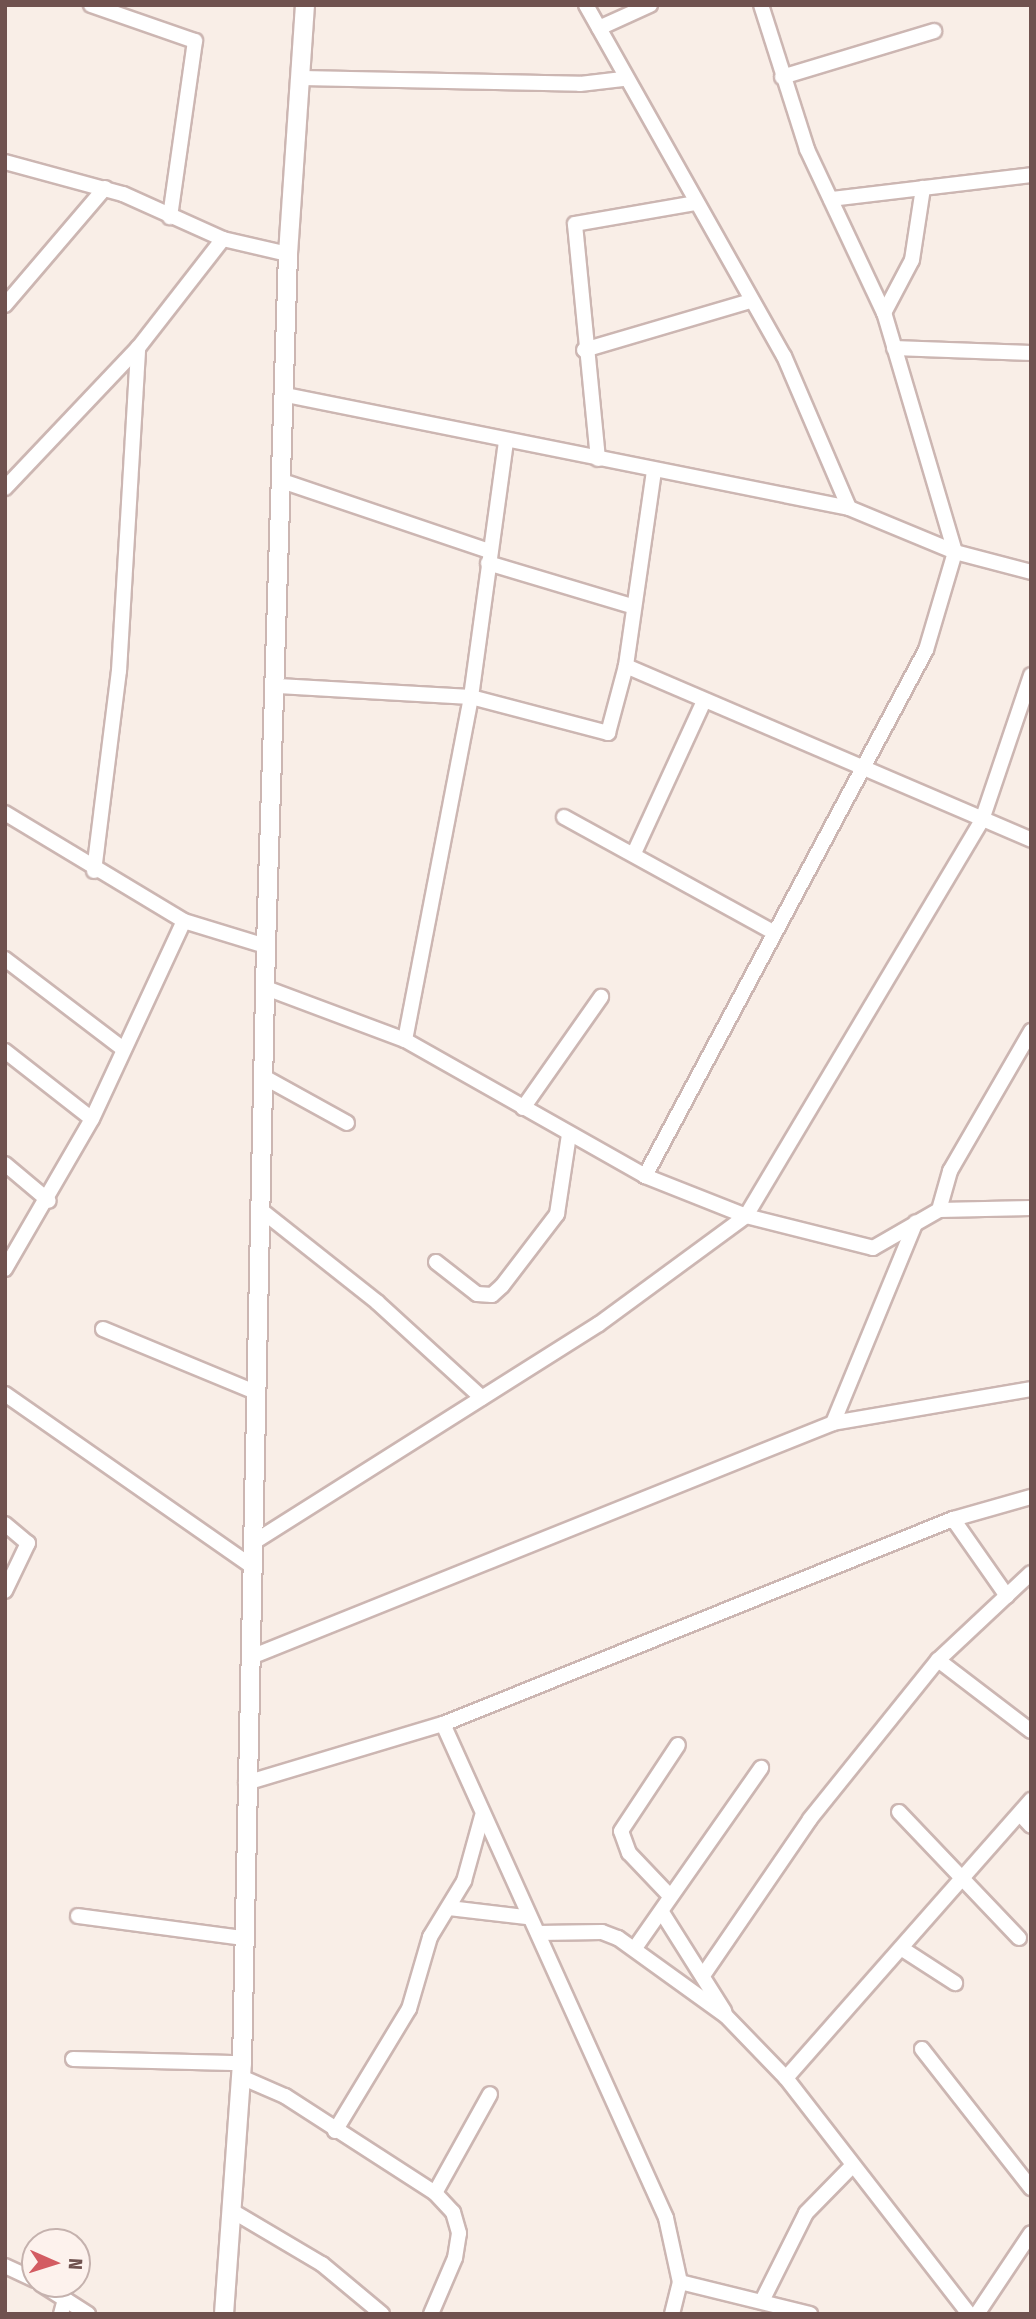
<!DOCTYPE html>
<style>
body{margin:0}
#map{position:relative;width:1036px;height:2319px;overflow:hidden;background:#f9eee7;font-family:"Fira Sans Condensed",sans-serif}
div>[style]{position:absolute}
.roads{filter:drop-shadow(2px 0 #ccb6b2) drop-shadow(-2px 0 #ccb6b2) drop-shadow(0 2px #ccb6b2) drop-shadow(0 -2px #ccb6b2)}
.minor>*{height:14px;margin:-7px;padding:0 7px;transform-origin:7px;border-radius:7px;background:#fff}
.tertiary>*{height:18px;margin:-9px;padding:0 9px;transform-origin:9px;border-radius:9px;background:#fff}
span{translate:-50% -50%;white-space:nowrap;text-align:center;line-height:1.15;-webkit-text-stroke:5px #fdf2ed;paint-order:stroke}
.frame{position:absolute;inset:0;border:7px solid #70524f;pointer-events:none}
.north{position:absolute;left:21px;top:2228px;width:70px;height:70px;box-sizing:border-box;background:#fdf2ed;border:2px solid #c5b2ae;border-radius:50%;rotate:93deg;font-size:19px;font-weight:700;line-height:28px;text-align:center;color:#70524f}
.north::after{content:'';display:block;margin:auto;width:24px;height:32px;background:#d35c62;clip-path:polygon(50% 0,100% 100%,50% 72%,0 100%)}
</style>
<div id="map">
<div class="roads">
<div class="minor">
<i style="left:91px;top:5px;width:110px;rotate:19.1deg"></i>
<i style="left:195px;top:41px;width:178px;rotate:98.1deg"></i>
<i style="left:586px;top:5px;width:403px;rotate:60.6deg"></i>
<i style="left:784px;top:356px;width:165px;rotate:66.8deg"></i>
<i style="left:599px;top:28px;width:56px;rotate:-24.3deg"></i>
<i style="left:782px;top:77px;width:159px;rotate:-16.8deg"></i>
<i style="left:302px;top:78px;width:278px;rotate:1.2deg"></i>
<i style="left:580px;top:84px;width:43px;rotate:-6.6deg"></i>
<i style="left:5px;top:162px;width:122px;rotate:15.2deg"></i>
<i style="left:123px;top:194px;width:110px;rotate:24.2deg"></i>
<i style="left:223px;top:239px;width:67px;rotate:13deg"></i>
<i style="left:831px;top:199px;width:201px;rotate:-6.8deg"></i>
<i style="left:5px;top:305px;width:154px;rotate:-49.5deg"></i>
<i style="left:884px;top:313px;width:60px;rotate:-62.2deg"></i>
<i style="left:912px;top:260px;width:73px;rotate:-81.3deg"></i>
<i style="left:894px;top:348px;width:137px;rotate:2.1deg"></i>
<i style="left:584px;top:350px;width:174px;rotate:-16.4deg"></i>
<i style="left:286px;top:395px;width:574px;rotate:11.35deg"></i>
<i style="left:849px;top:508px;width:115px;rotate:22.5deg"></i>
<i style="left:955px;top:552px;width:79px;rotate:14.7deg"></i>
<i style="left:598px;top:459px;width:236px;rotate:-95.6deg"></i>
<i style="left:575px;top:224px;width:122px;rotate:-9.9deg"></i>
<i style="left:654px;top:471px;width:197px;rotate:98.2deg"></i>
<i style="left:626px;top:666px;width:441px;rotate:23.2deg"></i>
<i style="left:282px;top:481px;width:219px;rotate:18.7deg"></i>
<i style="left:5px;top:488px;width:193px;rotate:-46.5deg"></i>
<i style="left:138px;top:348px;width:138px;rotate:-52.1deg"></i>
<i style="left:488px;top:563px;width:149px;rotate:16.7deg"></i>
<i style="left:278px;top:686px;width:193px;rotate:3.3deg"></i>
<i style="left:471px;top:697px;width:142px;rotate:14.7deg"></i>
<i style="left:608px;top:733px;width:69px;rotate:-75deg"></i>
<i style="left:5px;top:813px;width:209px;rotate:31.1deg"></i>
<i style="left:184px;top:921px;width:86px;rotate:17deg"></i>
<i style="left:564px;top:817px;width:236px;rotate:28.8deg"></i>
<i style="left:635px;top:851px;width:165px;rotate:-65.3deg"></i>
<i style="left:94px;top:871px;width:202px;rotate:-82.9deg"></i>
<i style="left:119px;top:671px;width:324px;rotate:-86.6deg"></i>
<i style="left:5px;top:959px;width:148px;rotate:37.3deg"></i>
<i style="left:266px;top:988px;width:148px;rotate:20.5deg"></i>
<i style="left:405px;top:1040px;width:276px;rotate:29.5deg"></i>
<i style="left:645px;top:1176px;width:109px;rotate:21.6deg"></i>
<i style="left:746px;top:1216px;width:131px;rotate:14.1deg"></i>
<i style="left:873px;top:1248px;width:76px;rotate:-29.9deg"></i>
<i style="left:939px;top:1210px;width:92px;rotate:-1.2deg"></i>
<i style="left:405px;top:1040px;width:349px;rotate:-79.1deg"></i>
<i style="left:471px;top:697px;width:259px;rotate:-82.2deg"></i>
<i style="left:5px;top:1051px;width:110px;rotate:38deg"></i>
<i style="left:262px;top:1076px;width:97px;rotate:28.9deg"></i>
<i style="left:523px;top:1108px;width:136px;rotate:-54.9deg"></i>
<i style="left:5px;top:1164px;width:57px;rotate:40.1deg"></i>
<i style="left:645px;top:1176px;width:596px;rotate:-61.89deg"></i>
<i style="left:926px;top:650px;width:102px;rotate:-73.5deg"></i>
<i style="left:955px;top:552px;width:249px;rotate:-106.5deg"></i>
<i style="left:884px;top:313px;width:181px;rotate:-115.2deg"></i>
<i style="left:807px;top:149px;width:151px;rotate:-107.7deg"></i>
<i style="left:261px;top:1210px;width:148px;rotate:38.4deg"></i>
<i style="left:377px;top:1302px;width:142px;rotate:42.4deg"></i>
<i style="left:939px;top:1210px;width:41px;rotate:-74.2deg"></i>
<i style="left:950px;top:1171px;width:162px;rotate:-59.9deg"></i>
<i style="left:436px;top:1262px;width:52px;rotate:38deg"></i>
<i style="left:477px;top:1294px;width:15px;rotate:4deg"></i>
<i style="left:492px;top:1295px;width:13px;rotate:-42deg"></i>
<i style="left:502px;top:1286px;width:91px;rotate:-52.6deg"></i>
<i style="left:557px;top:1214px;width:80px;rotate:-81.4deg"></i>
<i style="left:5px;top:1269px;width:173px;rotate:-59.9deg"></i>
<i style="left:92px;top:1119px;width:218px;rotate:-65.1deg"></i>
<i style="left:103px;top:1329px;width:165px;rotate:22.5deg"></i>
<i style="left:5px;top:1394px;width:297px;rotate:34.9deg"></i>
<i style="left:833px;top:1423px;width:217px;rotate:-67.6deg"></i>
<i style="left:953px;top:1519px;width:94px;rotate:55deg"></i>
<i style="left:5px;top:1524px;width:30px;rotate:40deg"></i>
<i style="left:28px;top:1543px;width:53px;rotate:115.6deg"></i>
<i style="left:254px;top:1542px;width:408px;rotate:-32.3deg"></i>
<i style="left:599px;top:1324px;width:182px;rotate:-36.3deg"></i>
<i style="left:746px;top:1216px;width:461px;rotate:-59.2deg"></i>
<i style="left:982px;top:820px;width:153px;rotate:-71.3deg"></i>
<i style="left:251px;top:1657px;width:627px;rotate:-21.9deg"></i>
<i style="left:833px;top:1423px;width:201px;rotate:-9.7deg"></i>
<i style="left:938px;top:1660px;width:117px;rotate:37.4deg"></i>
<i style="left:443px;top:1724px;width:542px;rotate:65.7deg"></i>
<i style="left:666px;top:2218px;width:66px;rotate:77.7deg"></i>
<i style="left:680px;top:2282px;width:134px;rotate:13.8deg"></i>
<i style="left:246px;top:1783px;width:206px;rotate:-16.7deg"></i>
<i style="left:443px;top:1724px;width:550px;rotate:-21.9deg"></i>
<i style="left:953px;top:1519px;width:81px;rotate:-15.8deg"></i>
<i style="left:899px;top:1812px;width:174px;rotate:46.4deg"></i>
<i style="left:1020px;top:1814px;width:16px;rotate:47deg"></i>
<i style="left:670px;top:1896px;width:59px;rotate:-133.6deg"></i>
<i style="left:629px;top:1853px;width:23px;rotate:-110deg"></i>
<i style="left:621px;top:1831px;width:103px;rotate:-56.5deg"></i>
<i style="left:449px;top:1908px;width:78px;rotate:6.7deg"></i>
<i style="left:663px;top:1914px;width:115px;rotate:57.8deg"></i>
<i style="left:78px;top:1916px;width:166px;rotate:7.6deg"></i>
<i style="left:538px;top:1933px;width:64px;rotate:-0.9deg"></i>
<i style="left:602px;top:1932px;width:17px;rotate:21deg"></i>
<i style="left:618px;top:1938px;width:133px;rotate:35.8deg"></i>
<i style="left:726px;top:2016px;width:86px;rotate:45.9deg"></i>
<i style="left:786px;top:2078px;width:299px;rotate:52.2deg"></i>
<i style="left:635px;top:1948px;width:220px;rotate:-55deg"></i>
<i style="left:904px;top:1950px;width:61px;rotate:32.9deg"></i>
<i style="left:704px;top:1974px;width:188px;rotate:-55.6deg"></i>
<i style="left:810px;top:1819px;width:204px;rotate:-51.2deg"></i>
<i style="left:938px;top:1660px;width:127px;rotate:-43.1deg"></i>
<i style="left:922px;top:2049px;width:177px;rotate:51.9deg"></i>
<i style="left:73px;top:2059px;width:169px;rotate:1.4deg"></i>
<i style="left:241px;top:2077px;width:48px;rotate:23.4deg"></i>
<i style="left:285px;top:2096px;width:179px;rotate:32.9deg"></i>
<i style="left:435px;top:2193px;width:26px;rotate:47deg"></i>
<i style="left:453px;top:2212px;width:22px;rotate:74deg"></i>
<i style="left:459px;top:2233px;width:25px;rotate:99deg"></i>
<i style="left:455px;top:2258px;width:61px;rotate:113.2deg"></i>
<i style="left:786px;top:2078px;width:371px;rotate:-48.6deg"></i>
<i style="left:335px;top:2131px;width:143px;rotate:-58.8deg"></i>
<i style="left:409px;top:2009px;width:75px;rotate:-73.7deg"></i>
<i style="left:430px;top:1937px;width:66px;rotate:-58.7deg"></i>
<i style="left:464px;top:1881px;width:67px;rotate:-74.5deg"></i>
<i style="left:435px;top:2193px;width:113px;rotate:-60.9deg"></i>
<i style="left:234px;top:2212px;width:102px;rotate:30.6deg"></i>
<i style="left:322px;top:2264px;width:78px;rotate:39.8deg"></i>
<i style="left:5px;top:2266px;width:33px;rotate:25deg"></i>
<i style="left:41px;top:2284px;width:56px;rotate:32.6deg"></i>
<i style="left:762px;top:2301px;width:98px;rotate:-63.4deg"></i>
<i style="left:806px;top:2213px;width:63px;rotate:-45.6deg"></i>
<i style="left:61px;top:2314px;width:16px;rotate:-75deg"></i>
<i style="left:672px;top:2314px;width:33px;rotate:-76deg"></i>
<i style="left:977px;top:2314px;width:97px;rotate:-56.3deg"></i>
</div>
<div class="tertiary">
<i style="left:224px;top:2314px;width:252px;rotate:-85.9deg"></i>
<i style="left:242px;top:2063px;width:1117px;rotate:-88.77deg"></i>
<i style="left:266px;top:946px;width:692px;rotate:-88.18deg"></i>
<i style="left:288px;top:254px;width:250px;rotate:-86.1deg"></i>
</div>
</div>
<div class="frame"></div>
<div class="north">N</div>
</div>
